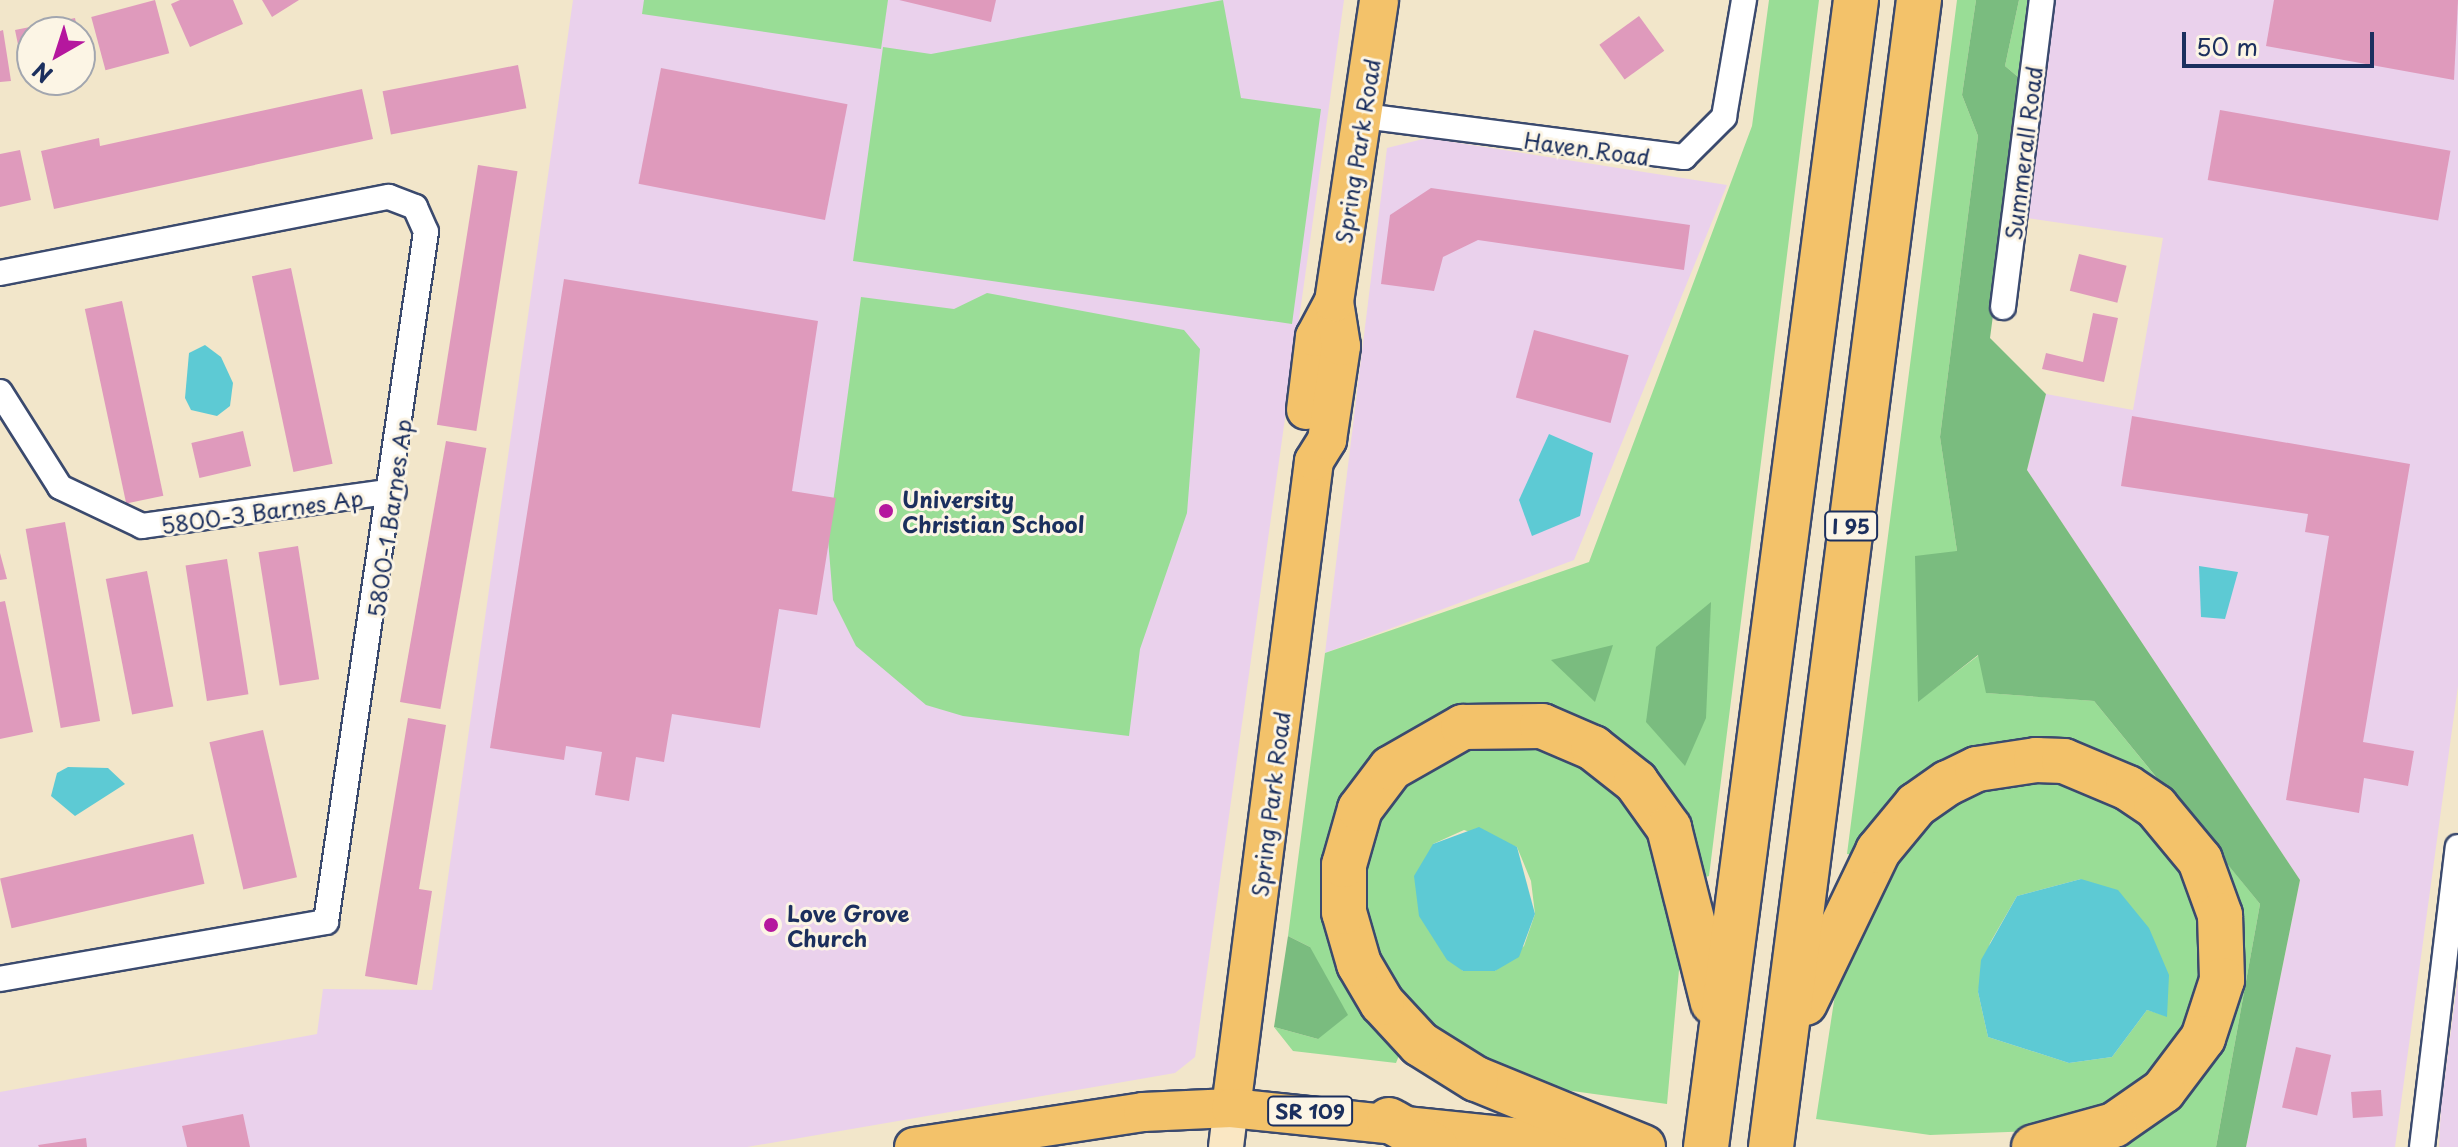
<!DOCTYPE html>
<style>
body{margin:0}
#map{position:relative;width:2458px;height:1147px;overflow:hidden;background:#f2e6ca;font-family:"Playpen Sans",sans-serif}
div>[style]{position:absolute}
.built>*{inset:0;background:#ead1ec}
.green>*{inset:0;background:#99dd96}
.forest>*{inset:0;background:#7abc7f}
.water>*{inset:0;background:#5dcad4}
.building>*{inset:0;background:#df9abc;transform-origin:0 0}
.roads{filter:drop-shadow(2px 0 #3b4a6e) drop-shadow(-2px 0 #3b4a6e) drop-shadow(0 2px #3b4a6e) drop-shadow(0 -2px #3b4a6e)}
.minor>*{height:24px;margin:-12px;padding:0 12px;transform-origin:12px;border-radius:12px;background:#fff}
.secondary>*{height:34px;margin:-17px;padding:0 17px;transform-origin:17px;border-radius:17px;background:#fae7c3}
.primary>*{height:38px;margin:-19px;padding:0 19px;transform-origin:19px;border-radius:19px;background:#f3c26a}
.motorway>*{height:44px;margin:-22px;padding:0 22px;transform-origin:22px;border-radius:22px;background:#f3c26a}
.dots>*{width:22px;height:22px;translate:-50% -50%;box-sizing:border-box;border:4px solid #fcf5e5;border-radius:50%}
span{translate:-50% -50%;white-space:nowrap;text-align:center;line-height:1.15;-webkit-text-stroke:6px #fcf5e5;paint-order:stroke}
.shield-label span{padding:2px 6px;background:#fcf5e5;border:2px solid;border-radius:6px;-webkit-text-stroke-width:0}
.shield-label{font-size:20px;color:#1b2f5e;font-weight:700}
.street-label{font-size:22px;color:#1b2f5e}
.poi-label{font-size:22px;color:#1b2f5e;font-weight:700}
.left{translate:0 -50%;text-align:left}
.north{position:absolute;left:16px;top:16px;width:80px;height:80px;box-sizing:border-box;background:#fcf5e5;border:2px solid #a2a6af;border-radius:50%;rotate:219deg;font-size:22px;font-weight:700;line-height:32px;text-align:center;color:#1b2f5e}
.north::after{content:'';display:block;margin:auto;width:28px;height:36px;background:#b5179e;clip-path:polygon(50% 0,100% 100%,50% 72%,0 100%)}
.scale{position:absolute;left:2182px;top:32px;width:192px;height:36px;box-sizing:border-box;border:4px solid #1b2f5e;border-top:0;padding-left:10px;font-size:24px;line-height:28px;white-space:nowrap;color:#1b2f5e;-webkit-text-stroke:6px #fcf5e5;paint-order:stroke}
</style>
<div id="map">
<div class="built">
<i style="clip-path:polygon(573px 0,1344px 0,1195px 1057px,1175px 1073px,747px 1147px,0 1147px,0 1092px,317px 1034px,323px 989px,432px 990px)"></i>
<i style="clip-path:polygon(2055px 0,2458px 0,2458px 686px,2395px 1147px,2246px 1147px,2300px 880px,2027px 470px,2046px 394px,2133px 410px,2163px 238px,2027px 218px)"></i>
<i style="clip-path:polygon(1427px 138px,1727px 185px,1574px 560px,1325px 653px,1387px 148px)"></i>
<i style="clip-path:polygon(2458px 977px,2458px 1147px,2439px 1147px,2441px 1107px)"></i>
</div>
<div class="green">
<i style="clip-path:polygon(644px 0,888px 0,881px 49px,642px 14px)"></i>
<i style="clip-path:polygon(1223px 0,1241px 98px,1321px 109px,1292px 324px,853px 261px,883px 47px,931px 54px)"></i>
<i style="clip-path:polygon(1769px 0,1819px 0,1709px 876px,1699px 879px,1657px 786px,1469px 710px,1335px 839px,1400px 1053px,1396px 1063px,1293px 1051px,1274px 1027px,1318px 1039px,1310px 947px,1288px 936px,1325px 653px,1589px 562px,1752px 126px)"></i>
<i style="clip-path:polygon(1957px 0,1976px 0,1962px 95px,1978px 136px,1940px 437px,1957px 551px,1918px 701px,1979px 655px,1987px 693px,2094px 701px,2165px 788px,2014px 747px,1860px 856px,1847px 854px)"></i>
<i style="clip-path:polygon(2019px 0,2035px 0,2024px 82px,2005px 66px)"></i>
<i style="clip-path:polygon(987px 293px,1184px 330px,1200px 349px,1187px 513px,1140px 649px,1129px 736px,963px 716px,926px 705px,856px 646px,833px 600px,828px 539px,861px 297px,954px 309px)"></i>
<i style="clip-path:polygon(evenodd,1510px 741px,1560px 753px,1609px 781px,1659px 850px,1680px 959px,1667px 1104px,1565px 1090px,1498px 1067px,1432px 1029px,1367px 948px,1357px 890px,1382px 803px,1448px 750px,1510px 741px,1464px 830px,1517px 847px,1531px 881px,1535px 914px,1524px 946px,1495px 971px,1463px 971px,1443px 950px,1433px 844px,1464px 830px)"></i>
<i style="clip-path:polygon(evenodd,2062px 781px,2122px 802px,2186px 867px,2209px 963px,2180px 1047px,2123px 1101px,2035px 1131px,1930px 1135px,1816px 1119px,1842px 949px,1925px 817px,1999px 782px,2062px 781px,2081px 879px,2167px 1016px,2147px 1010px,2112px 1057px,2069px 1063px,1988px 1037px,1978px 992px,1990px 943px,2017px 896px,2081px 879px)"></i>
<i style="clip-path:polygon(2213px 846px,2260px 904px,2216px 1147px,2090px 1147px,2195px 1080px)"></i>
</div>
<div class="forest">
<i style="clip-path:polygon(1976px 0,2019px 0,2005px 66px,2024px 82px,1990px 338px,2046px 394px,2027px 470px,2300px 880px,2246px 1147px,2216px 1147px,2260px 904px,2094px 701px,1986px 693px,1978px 655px,1918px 702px,1915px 556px,1957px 551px,1940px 437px,1978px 136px,1962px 95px)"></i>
<i style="clip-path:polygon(1711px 602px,1706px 718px,1685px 766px,1646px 722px,1656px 647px)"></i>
<i style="clip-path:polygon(1613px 645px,1595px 702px,1551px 660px)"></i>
<i style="clip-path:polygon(1288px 936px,1310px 947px,1348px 1015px,1318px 1039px,1274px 1027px)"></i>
</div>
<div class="water">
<i style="clip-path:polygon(205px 345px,221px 357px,233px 383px,230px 406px,217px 416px,191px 410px,185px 398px,189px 353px)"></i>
<i style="clip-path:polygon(1549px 434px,1593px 453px,1580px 516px,1532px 536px,1519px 500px)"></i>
<i style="clip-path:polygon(2199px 566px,2238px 572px,2225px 619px,2201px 617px)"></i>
<i style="clip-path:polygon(68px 767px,108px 768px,125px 784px,75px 816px,51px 796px,57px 773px)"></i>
<i style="clip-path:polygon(1479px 827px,1517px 847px,1535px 914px,1519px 957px,1495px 971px,1463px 971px,1447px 960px,1419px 916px,1414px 876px,1433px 844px)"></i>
<i style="clip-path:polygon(2081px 879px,2118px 890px,2149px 928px,2169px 975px,2167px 1017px,2147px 1010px,2112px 1057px,2069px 1063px,1988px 1037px,1978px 992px,1981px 960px,2017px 896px)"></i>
</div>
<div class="building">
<i style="left:155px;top:0;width:55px;height:66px;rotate:75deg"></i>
<i style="clip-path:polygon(180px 0,233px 0,243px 24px,190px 47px,171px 4px)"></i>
<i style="clip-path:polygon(262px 0,299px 0,272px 17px)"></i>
<i style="clip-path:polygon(899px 0,996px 0,991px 22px)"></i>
<i style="clip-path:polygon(2274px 0,2458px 0,2454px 80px,2266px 46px)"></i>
<i style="left:1639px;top:16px;width:43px;height:49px;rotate:54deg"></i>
<i style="clip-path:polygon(75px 18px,78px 32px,32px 32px,32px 62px,22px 64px,15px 30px)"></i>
<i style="clip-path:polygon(3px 30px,11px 81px,0 82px,0 31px)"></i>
<i style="left:518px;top:65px;width:44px;height:138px;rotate:79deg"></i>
<i style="left:661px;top:68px;width:190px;height:118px;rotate:11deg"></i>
<i style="clip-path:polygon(362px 89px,373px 139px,54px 209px,41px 151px,99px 138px,100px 146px)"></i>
<i style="left:2220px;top:110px;width:234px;height:71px;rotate:10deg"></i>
<i style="clip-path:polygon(20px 150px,31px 200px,0 207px,0 154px)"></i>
<i style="left:478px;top:165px;width:40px;height:263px;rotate:9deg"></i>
<i style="clip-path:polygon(1431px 188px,1690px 225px,1684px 270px,1478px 240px,1443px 257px,1434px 291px,1381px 284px,1390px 215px)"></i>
<i style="left:2079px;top:254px;width:49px;height:38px;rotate:14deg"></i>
<i style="left:291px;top:268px;width:200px;height:40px;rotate:78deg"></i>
<i style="clip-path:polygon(564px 279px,818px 321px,792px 491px,836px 498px,817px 615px,779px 609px,760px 728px,672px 714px,664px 762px,636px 757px,629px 801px,595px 795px,602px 752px,566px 746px,564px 760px,490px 748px)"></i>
<i style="left:122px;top:301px;width:199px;height:38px;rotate:78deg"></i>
<i style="clip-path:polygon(2093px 313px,2118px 318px,2104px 382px,2042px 369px,2046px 353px,2083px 362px)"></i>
<i style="left:1534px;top:330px;width:98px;height:70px;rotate:15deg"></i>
<i style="clip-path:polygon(2132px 416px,2410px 464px,2363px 742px,2414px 751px,2408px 786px,2364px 778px,2359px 813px,2286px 800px,2329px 536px,2305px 532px,2308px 514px,2121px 486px)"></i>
<i style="left:243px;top:431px;width:36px;height:53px;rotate:77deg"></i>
<i style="left:446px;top:441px;width:41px;height:265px;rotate:10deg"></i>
<i style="left:65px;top:522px;width:202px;height:40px;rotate:80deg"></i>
<i style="left:298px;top:546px;width:135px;height:40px;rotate:81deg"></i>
<i style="clip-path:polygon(0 553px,7px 579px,0 580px)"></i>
<i style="left:227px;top:559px;width:137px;height:42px;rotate:81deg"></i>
<i style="left:147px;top:571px;width:138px;height:42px;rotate:79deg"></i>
<i style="clip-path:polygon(5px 601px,33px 732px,0 739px,0 602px)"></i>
<i style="clip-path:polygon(408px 718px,446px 725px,419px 889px,432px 891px,417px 985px,365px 976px)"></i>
<i style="left:263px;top:730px;width:151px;height:55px;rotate:77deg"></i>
<i style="left:193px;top:834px;width:51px;height:198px;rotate:77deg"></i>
<i style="left:2296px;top:1047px;width:36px;height:62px;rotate:13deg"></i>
<i style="left:2381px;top:1090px;width:26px;height:30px;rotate:86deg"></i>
<i style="clip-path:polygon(243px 1114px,250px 1147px,187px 1147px,182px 1126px)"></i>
<i style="clip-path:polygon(86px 1138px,87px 1147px,39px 1147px,38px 1145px)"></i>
</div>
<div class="roads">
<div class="minor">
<i style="left:1364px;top:116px;width:323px;rotate:7.3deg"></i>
<i style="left:1684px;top:157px;width:57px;rotate:-45deg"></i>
<i style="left:1724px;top:117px;width:119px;rotate:-80.3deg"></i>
<i style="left:0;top:273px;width:396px;rotate:-11.1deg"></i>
<i style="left:389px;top:197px;width:28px;rotate:21deg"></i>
<i style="left:415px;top:207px;width:27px;rotate:66deg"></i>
<i style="left:426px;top:232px;width:697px;rotate:98.25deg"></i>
<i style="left:326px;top:922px;width:331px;rotate:170.1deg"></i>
<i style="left:2003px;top:307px;width:309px;rotate:-82.8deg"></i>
<i style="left:0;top:392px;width:112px;rotate:57.7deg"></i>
<i style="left:60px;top:487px;width:91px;rotate:25.4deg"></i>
<i style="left:142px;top:526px;width:254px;rotate:-7.9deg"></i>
<i style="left:2422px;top:1147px;width:302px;rotate:-83.2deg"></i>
</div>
<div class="secondary">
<i style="left:1226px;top:1147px;width:39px;rotate:-83deg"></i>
</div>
<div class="primary">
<i style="left:1306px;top:410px;width:74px;rotate:-83deg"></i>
<i style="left:1315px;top:337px;width:40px;rotate:-62deg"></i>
<i style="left:1231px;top:1108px;width:652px;rotate:-82.69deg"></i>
<i style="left:1314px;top:461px;width:25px;rotate:-58deg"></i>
<i style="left:1327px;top:440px;width:95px;rotate:-81.5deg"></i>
<i style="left:1341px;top:346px;width:45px;rotate:-99deg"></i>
<i style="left:1334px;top:302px;width:305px;rotate:-81.5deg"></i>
<i style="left:914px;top:1147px;width:232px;rotate:-8.7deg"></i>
<i style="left:1143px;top:1112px;width:88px;rotate:-2.6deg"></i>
<i style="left:1231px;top:1108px;width:382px;rotate:5.9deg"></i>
</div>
<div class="motorway">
<i style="left:1805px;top:1003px;width:169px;rotate:-64.3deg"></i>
<i style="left:1878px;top:851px;width:60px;rotate:-50.4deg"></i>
<i style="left:1916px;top:805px;width:39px;rotate:-35deg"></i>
<i style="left:1948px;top:783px;width:32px;rotate:-26deg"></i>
<i style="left:1977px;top:769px;width:60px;rotate:-8.7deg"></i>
<i style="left:2036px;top:760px;width:28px;rotate:2deg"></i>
<i style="left:2064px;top:761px;width:69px;rotate:22.9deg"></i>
<i style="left:2128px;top:788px;width:34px;rotate:34deg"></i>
<i style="left:2156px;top:807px;width:69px;rotate:50.3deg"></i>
<i style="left:2200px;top:860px;width:59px;rotate:70deg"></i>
<i style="left:2220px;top:915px;width:65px;rotate:88.2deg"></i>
<i style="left:2222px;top:980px;width:61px;rotate:108.1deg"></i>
<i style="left:2203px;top:1038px;width:66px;rotate:127deg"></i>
<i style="left:2163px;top:1091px;width:60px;rotate:145.2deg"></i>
<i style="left:2114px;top:1125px;width:83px;rotate:164.6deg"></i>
<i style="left:1389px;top:1120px;width:54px;rotate:29.9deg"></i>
<i style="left:1643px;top:1147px;width:180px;rotate:-157.8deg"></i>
<i style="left:1476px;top:1079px;width:66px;rotate:-148deg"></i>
<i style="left:1420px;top:1044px;width:56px;rotate:-132.8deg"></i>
<i style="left:1382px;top:1003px;width:45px;rotate:-120.5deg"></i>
<i style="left:1359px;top:964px;width:54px;rotate:-106.1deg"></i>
<i style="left:1344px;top:912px;width:47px;rotate:-90deg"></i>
<i style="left:1344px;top:865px;width:58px;rotate:-74.1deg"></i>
<i style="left:1360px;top:809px;width:51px;rotate:-52.9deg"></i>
<i style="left:1391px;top:768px;width:83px;rotate:-29.7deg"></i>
<i style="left:1463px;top:727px;width:79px;rotate:-0.7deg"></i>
<i style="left:1542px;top:726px;width:56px;rotate:23.3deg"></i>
<i style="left:1593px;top:748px;width:55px;rotate:38.3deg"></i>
<i style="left:1636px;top:782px;width:57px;rotate:54.3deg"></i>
<i style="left:1669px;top:828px;width:180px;rotate:75.9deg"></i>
<i style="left:1706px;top:1147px;width:1157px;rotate:-82.55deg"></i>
<i style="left:1771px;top:1147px;width:1157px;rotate:-82.65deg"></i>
</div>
</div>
<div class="dots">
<i style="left:886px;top:511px;background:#b5179e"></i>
<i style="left:771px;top:925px;background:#b5179e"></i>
</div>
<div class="shield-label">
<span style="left:1851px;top:526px">I 95</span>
<span style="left:1310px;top:1111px">SR 109</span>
</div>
<div class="street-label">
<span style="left:1587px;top:148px;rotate:8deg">Haven Road</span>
<span style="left:1357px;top:151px;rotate:-81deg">Spring Park Road</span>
<span style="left:2023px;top:153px;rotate:-83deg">Summerall Road</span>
<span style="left:262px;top:511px;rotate:-8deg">5800-3 Barnes Ap</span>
<span style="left:389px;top:518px;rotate:-82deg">5800-1 Barnes Ap</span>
<span style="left:1270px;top:804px;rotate:-83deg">Spring Park Road</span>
</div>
<div class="poi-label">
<span class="left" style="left:902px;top:511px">University<br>Christian School</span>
<span class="left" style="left:787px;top:925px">Love Grove<br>Church</span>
</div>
<div class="north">N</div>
<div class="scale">50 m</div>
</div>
